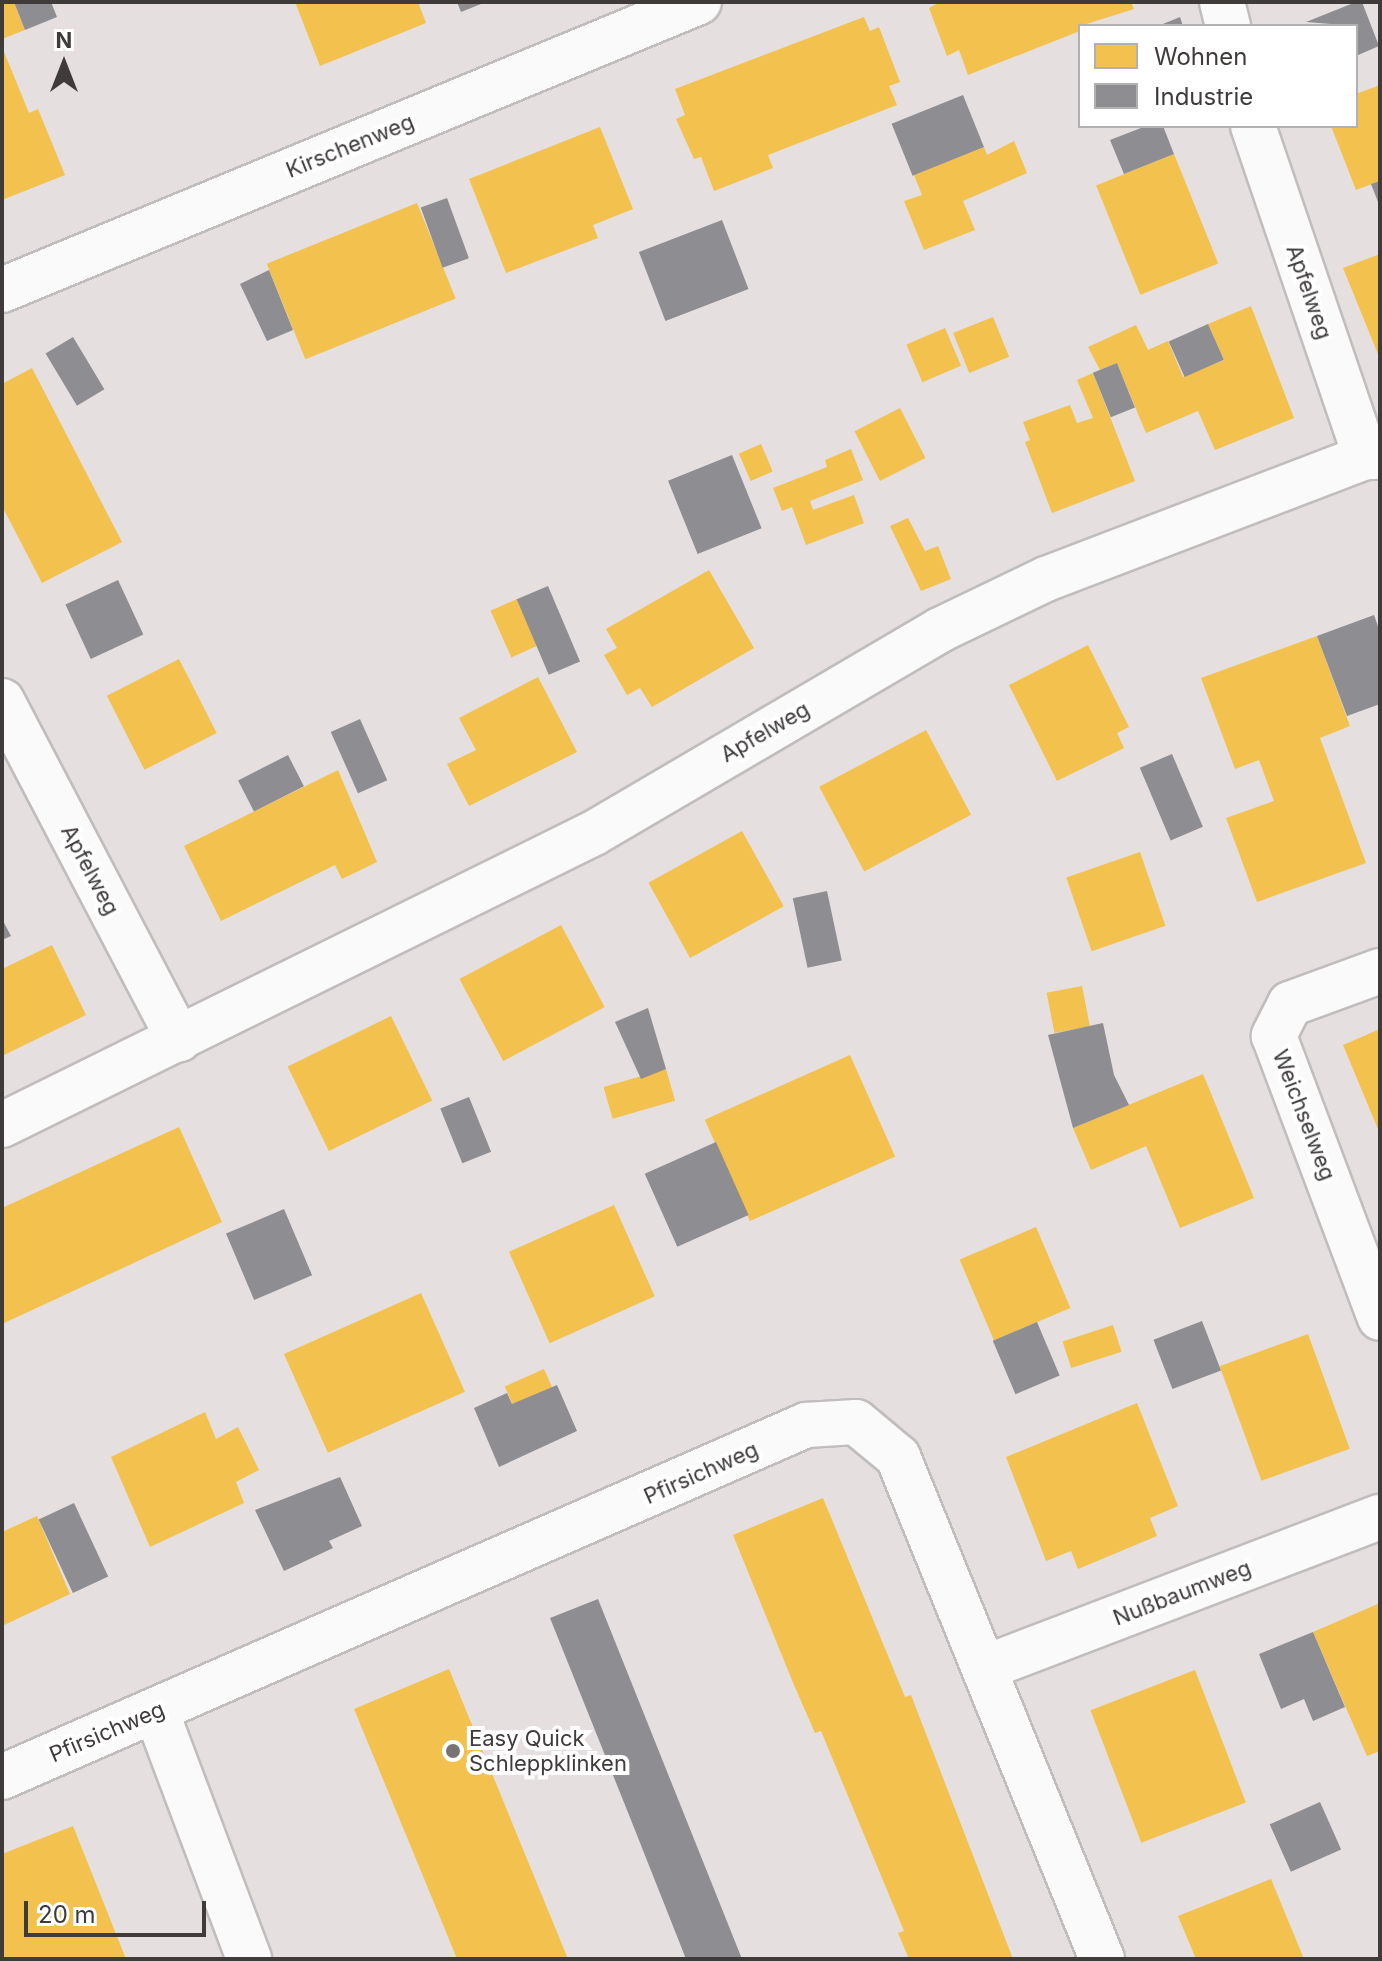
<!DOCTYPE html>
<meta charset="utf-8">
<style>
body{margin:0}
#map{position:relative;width:1382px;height:1961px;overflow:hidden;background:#e5dfdf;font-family:Inter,sans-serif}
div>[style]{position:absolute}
.homes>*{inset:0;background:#f2c14e;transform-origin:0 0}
.industry>*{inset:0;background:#8d8d92;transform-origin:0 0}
.roads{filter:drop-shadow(2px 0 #c1bdbd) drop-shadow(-2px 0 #c1bdbd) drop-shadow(0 2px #c1bdbd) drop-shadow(0 -2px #c1bdbd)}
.minor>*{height:44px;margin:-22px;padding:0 22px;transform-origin:22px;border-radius:22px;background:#fbfafa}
.dots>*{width:22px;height:22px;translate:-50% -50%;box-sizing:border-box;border:4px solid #fff;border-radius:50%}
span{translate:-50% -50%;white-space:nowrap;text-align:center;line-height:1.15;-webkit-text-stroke:8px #fff;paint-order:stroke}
.street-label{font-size:22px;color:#3f3b3b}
.poi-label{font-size:22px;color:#3f3b3b}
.left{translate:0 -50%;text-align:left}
.frame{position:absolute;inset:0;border:4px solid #3f3b3b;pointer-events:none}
.legend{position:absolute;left:1078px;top:24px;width:280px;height:104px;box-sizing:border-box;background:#fff;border:2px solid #b2b1b1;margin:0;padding:10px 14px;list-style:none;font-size:24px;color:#3f3b3b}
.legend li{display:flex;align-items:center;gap:16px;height:40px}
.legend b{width:40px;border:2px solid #b2b1b1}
.north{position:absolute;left:24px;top:24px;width:80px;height:80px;-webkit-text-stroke:6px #fff;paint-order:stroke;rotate:0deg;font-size:22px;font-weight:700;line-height:32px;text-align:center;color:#3f3b3b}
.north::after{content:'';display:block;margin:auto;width:28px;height:36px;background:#3f3b3b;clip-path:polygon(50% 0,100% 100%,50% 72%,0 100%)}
.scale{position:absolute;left:24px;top:1901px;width:182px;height:36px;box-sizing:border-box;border:4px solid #3f3b3b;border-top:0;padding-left:10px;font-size:24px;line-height:28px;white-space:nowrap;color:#3f3b3b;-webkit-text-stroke:6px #fff;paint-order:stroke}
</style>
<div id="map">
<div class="homes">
<i style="clip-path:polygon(2px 2px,14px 2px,25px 30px,2px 39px)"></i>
<i style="clip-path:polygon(295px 2px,418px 2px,426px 23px,320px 66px)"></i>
<i style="clip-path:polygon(940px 2px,1131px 2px,1134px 9px,1080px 26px,1080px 31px,968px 75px,959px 50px,947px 56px,929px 8px)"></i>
<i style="clip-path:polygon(864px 17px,870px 31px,879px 27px,900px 82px,889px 86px,897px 105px,768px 155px,773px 168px,714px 191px,701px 157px,694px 159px,676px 119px,685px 115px,675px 89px)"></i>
<i style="clip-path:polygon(2px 47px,29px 113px,38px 109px,65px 175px,2px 200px)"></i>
<i style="clip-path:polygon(1380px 85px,1380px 181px,1356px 190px,1331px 126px,1356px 126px,1356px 94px)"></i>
<i style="clip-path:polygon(600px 127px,633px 209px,593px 225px,598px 238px,506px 273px,469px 179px)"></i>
<i style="clip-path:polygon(1014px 141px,1027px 173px,963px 201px,975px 230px,924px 250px,904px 201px,922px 195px,914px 175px,984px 147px,987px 155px)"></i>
<i style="left:1174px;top:154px;width:118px;height:84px;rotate:68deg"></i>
<i style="left:417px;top:203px;width:103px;height:162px;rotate:68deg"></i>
<i style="clip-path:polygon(1380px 254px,1380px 359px,1343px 268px)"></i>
<i style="clip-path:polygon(1251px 306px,1294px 418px,1215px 450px,1198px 411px,1146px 433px,1117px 363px,1100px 370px,1088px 347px,1136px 325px,1148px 350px,1168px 341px,1183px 377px,1224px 360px,1208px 324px)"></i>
<i style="left:993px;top:317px;width:43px;height:43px;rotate:68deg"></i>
<i style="left:945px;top:328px;width:41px;height:42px;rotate:67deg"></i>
<i style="clip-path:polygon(32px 368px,122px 542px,42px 583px,2px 506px,2px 384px)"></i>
<i style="clip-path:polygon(1093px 373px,1135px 481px,1052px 513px,1025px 442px,1030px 440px,1023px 422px,1070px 405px,1077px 423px,1093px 418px,1077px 380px)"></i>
<i style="left:900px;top:408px;width:56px;height:51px;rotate:63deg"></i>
<i style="left:761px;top:444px;width:30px;height:24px;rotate:67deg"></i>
<i style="clip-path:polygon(851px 449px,863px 480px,810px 501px,813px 510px,854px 495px,864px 523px,806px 545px,792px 507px,782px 511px,773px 488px,827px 467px,825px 460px)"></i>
<i style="clip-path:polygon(908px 518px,925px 551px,938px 546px,951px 579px,921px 591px,890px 526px)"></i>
<i style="clip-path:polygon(709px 570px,754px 648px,652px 707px,640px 688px,627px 695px,604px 655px,617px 648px,606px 629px)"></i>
<i style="left:517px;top:599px;width:51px;height:29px;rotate:66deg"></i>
<i style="clip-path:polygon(1317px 636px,1350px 726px,1320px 738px,1366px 863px,1257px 902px,1226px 818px,1274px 801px,1259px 760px,1235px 769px,1201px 678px)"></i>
<i style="clip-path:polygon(1088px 645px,1129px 727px,1117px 733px,1124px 748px,1057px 781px,1009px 685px)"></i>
<i style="left:179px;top:659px;width:83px;height:81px;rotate:63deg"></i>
<i style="clip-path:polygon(538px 677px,577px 752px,469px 806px,447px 764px,476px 750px,459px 718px)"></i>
<i style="left:926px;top:730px;width:96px;height:121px;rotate:62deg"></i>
<i style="clip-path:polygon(338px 770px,377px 862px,342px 879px,335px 865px,221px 921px,184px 846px)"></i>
<i style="left:742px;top:831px;width:86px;height:107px;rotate:61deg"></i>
<i style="left:1140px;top:852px;width:78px;height:78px;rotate:71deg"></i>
<i style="left:561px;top:925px;width:93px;height:115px;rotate:62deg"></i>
<i style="clip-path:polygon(52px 945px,86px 1015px,2px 1056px,2px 969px)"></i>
<i style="left:1082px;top:986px;width:41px;height:36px;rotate:79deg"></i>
<i style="left:391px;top:1016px;width:94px;height:115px;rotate:64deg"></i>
<i style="clip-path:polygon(1380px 1029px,1380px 1134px,1343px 1045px)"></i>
<i style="left:850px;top:1055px;width:111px;height:159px;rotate:66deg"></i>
<i style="left:666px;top:1069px;width:33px;height:65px;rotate:74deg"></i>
<i style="clip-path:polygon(1203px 1074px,1254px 1198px,1180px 1228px,1146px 1146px,1091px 1170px,1073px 1128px)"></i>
<i style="clip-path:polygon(179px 1127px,222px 1222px,2px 1324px,2px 1208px)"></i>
<i style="left:614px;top:1205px;width:100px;height:115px;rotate:66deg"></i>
<i style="left:1036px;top:1227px;width:88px;height:83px;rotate:67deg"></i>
<i style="left:421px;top:1293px;width:108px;height:150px;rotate:66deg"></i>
<i style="left:1113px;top:1325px;width:28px;height:53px;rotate:72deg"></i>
<i style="left:1308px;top:1334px;width:122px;height:94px;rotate:70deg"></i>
<i style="left:544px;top:1369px;width:20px;height:43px;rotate:66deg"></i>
<i style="clip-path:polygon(1137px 1403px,1178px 1506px,1150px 1518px,1157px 1536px,1078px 1569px,1071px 1551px,1046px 1561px,1006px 1457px)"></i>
<i style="clip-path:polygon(205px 1412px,216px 1439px,238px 1427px,259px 1470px,236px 1482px,244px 1503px,150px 1547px,111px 1457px)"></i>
<i style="clip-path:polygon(823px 1498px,905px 1697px,911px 1695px,1013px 1959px,909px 1959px,898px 1933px,904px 1931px,821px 1731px,815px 1733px,794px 1685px,733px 1535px)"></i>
<i style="clip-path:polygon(37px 1516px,70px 1594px,2px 1626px,2px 1532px)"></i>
<i style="clip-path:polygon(1380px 1603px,1380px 1751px,1367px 1756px,1313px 1632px)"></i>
<i style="clip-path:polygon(449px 1669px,470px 1720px,568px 1959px,457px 1959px,437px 1910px,354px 1709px)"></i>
<i style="left:1195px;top:1670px;width:142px;height:112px;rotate:69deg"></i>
<i style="clip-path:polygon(73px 1826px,126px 1959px,4px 1959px,2px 1854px)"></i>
<i style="clip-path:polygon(1271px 1879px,1304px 1959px,1196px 1959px,1178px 1916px)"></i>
</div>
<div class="industry">
<i style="clip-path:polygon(14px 2px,51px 2px,57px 17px,25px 30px)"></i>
<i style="clip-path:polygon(457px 2px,486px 2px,461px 12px)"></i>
<i style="clip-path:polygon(1356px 2px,1362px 2px,1379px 46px,1356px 56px,1356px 26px,1306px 22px)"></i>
<i style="clip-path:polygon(1180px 17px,1183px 26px,1158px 26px)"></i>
<i style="left:963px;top:95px;width:56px;height:77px;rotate:68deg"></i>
<i style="clip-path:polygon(1146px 126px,1163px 126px,1174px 154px,1124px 174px,1110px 140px)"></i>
<i style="clip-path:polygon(1380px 181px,1380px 207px,1371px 184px)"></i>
<i style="left:447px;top:198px;width:64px;height:28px;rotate:70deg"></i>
<i style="left:722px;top:220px;width:74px;height:89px;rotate:69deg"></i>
<i style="clip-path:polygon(269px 270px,293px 330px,267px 341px,240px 284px)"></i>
<i style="left:1208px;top:324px;width:39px;height:43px;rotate:66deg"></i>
<i style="left:73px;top:337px;width:61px;height:32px;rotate:59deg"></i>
<i style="left:1117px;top:363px;width:48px;height:26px;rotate:68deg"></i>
<i style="left:732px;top:455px;width:79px;height:69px;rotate:68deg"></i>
<i style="left:118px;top:580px;width:60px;height:58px;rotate:65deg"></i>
<i style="left:548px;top:586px;width:82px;height:34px;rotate:67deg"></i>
<i style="clip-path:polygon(1374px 615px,1380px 632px,1380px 704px,1347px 716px,1317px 636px)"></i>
<i style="left:360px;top:719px;width:67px;height:32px;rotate:66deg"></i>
<i style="left:1172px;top:754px;width:79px;height:35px;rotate:67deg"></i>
<i style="left:288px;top:755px;width:35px;height:56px;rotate:63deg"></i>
<i style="left:827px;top:891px;width:71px;height:35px;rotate:78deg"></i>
<i style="clip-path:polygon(2px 919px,11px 936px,2px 940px)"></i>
<i style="clip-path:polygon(648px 1008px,666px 1069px,641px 1079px,615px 1022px)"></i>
<i style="clip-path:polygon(1103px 1023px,1114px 1075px,1129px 1105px,1073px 1128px,1048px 1035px)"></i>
<i style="left:469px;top:1097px;width:59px;height:31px;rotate:68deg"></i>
<i style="left:716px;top:1142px;width:80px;height:78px;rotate:66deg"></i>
<i style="left:284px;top:1209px;width:72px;height:63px;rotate:67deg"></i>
<i style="left:1202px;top:1321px;width:53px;height:52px;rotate:69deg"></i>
<i style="left:1037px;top:1322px;width:58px;height:48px;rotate:67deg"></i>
<i style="clip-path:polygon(557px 1385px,577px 1431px,499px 1467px,474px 1408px,507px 1393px,512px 1404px)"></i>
<i style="clip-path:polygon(340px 1477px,362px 1526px,329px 1541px,333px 1548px,284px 1571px,255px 1510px)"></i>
<i style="left:74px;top:1503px;width:81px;height:39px;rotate:65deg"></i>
<i style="clip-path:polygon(598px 1599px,742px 1959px,686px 1959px,631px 1820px,550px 1618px)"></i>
<i style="clip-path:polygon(1313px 1632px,1345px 1707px,1313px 1721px,1304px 1699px,1281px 1709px,1259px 1654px)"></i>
<i style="left:1320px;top:1802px;width:52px;height:55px;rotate:66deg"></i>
</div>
<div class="roads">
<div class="minor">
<i style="left:1222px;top:2px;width:25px;rotate:76deg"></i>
<i style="left:1253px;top:126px;width:350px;rotate:71.2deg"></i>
<i style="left:2px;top:290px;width:754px;rotate:-22.45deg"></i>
<i style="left:2px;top:701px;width:382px;rotate:62.4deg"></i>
<i style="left:1380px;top:971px;width:96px;rotate:159.9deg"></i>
<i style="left:1290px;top:1004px;width:36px;rotate:117deg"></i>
<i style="left:1274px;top:1036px;width:301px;rotate:69.4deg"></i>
<i style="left:2px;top:1125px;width:660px;rotate:-26.25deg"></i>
<i style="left:594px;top:833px;width:401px;rotate:-30.4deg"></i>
<i style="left:940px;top:630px;width:118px;rotate:-25.7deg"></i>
<i style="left:1046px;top:579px;width:342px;rotate:-20.9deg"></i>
<i style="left:1366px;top:457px;width:14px"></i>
<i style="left:984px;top:1668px;width:424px;rotate:-20.9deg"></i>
<i style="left:156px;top:1711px;width:265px;rotate:69.4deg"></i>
<i style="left:2px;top:1777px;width:878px;rotate:-23.64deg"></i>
<i style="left:806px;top:1425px;width:50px;rotate:-3.4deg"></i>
<i style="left:856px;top:1422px;width:55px;rotate:39.8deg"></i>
<i style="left:898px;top:1457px;width:542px;rotate:67.88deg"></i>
</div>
</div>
<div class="dots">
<i style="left:453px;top:1751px;background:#797474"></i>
</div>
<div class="street-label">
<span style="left:350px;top:146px;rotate:-22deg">Kirschenweg</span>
<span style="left:1309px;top:292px;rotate:71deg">Apfelweg</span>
<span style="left:765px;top:732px;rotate:-30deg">Apfelweg</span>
<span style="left:90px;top:870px;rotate:62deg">Apfelweg</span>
<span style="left:1304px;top:1115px;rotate:69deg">Weichselweg</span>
<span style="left:701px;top:1473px;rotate:-24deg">Pfirsichweg</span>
<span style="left:1182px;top:1593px;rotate:-21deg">Nußbaumweg</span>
<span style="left:107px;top:1732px;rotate:-23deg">Pfirsichweg</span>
</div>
<div class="poi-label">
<span class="left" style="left:469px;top:1751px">Easy Quick<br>Schleppklinken</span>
</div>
<div class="frame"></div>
<ul class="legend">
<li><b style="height:22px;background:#f2c14e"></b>Wohnen</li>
<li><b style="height:22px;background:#8d8d92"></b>Industrie</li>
</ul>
<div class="north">N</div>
<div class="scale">20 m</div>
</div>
